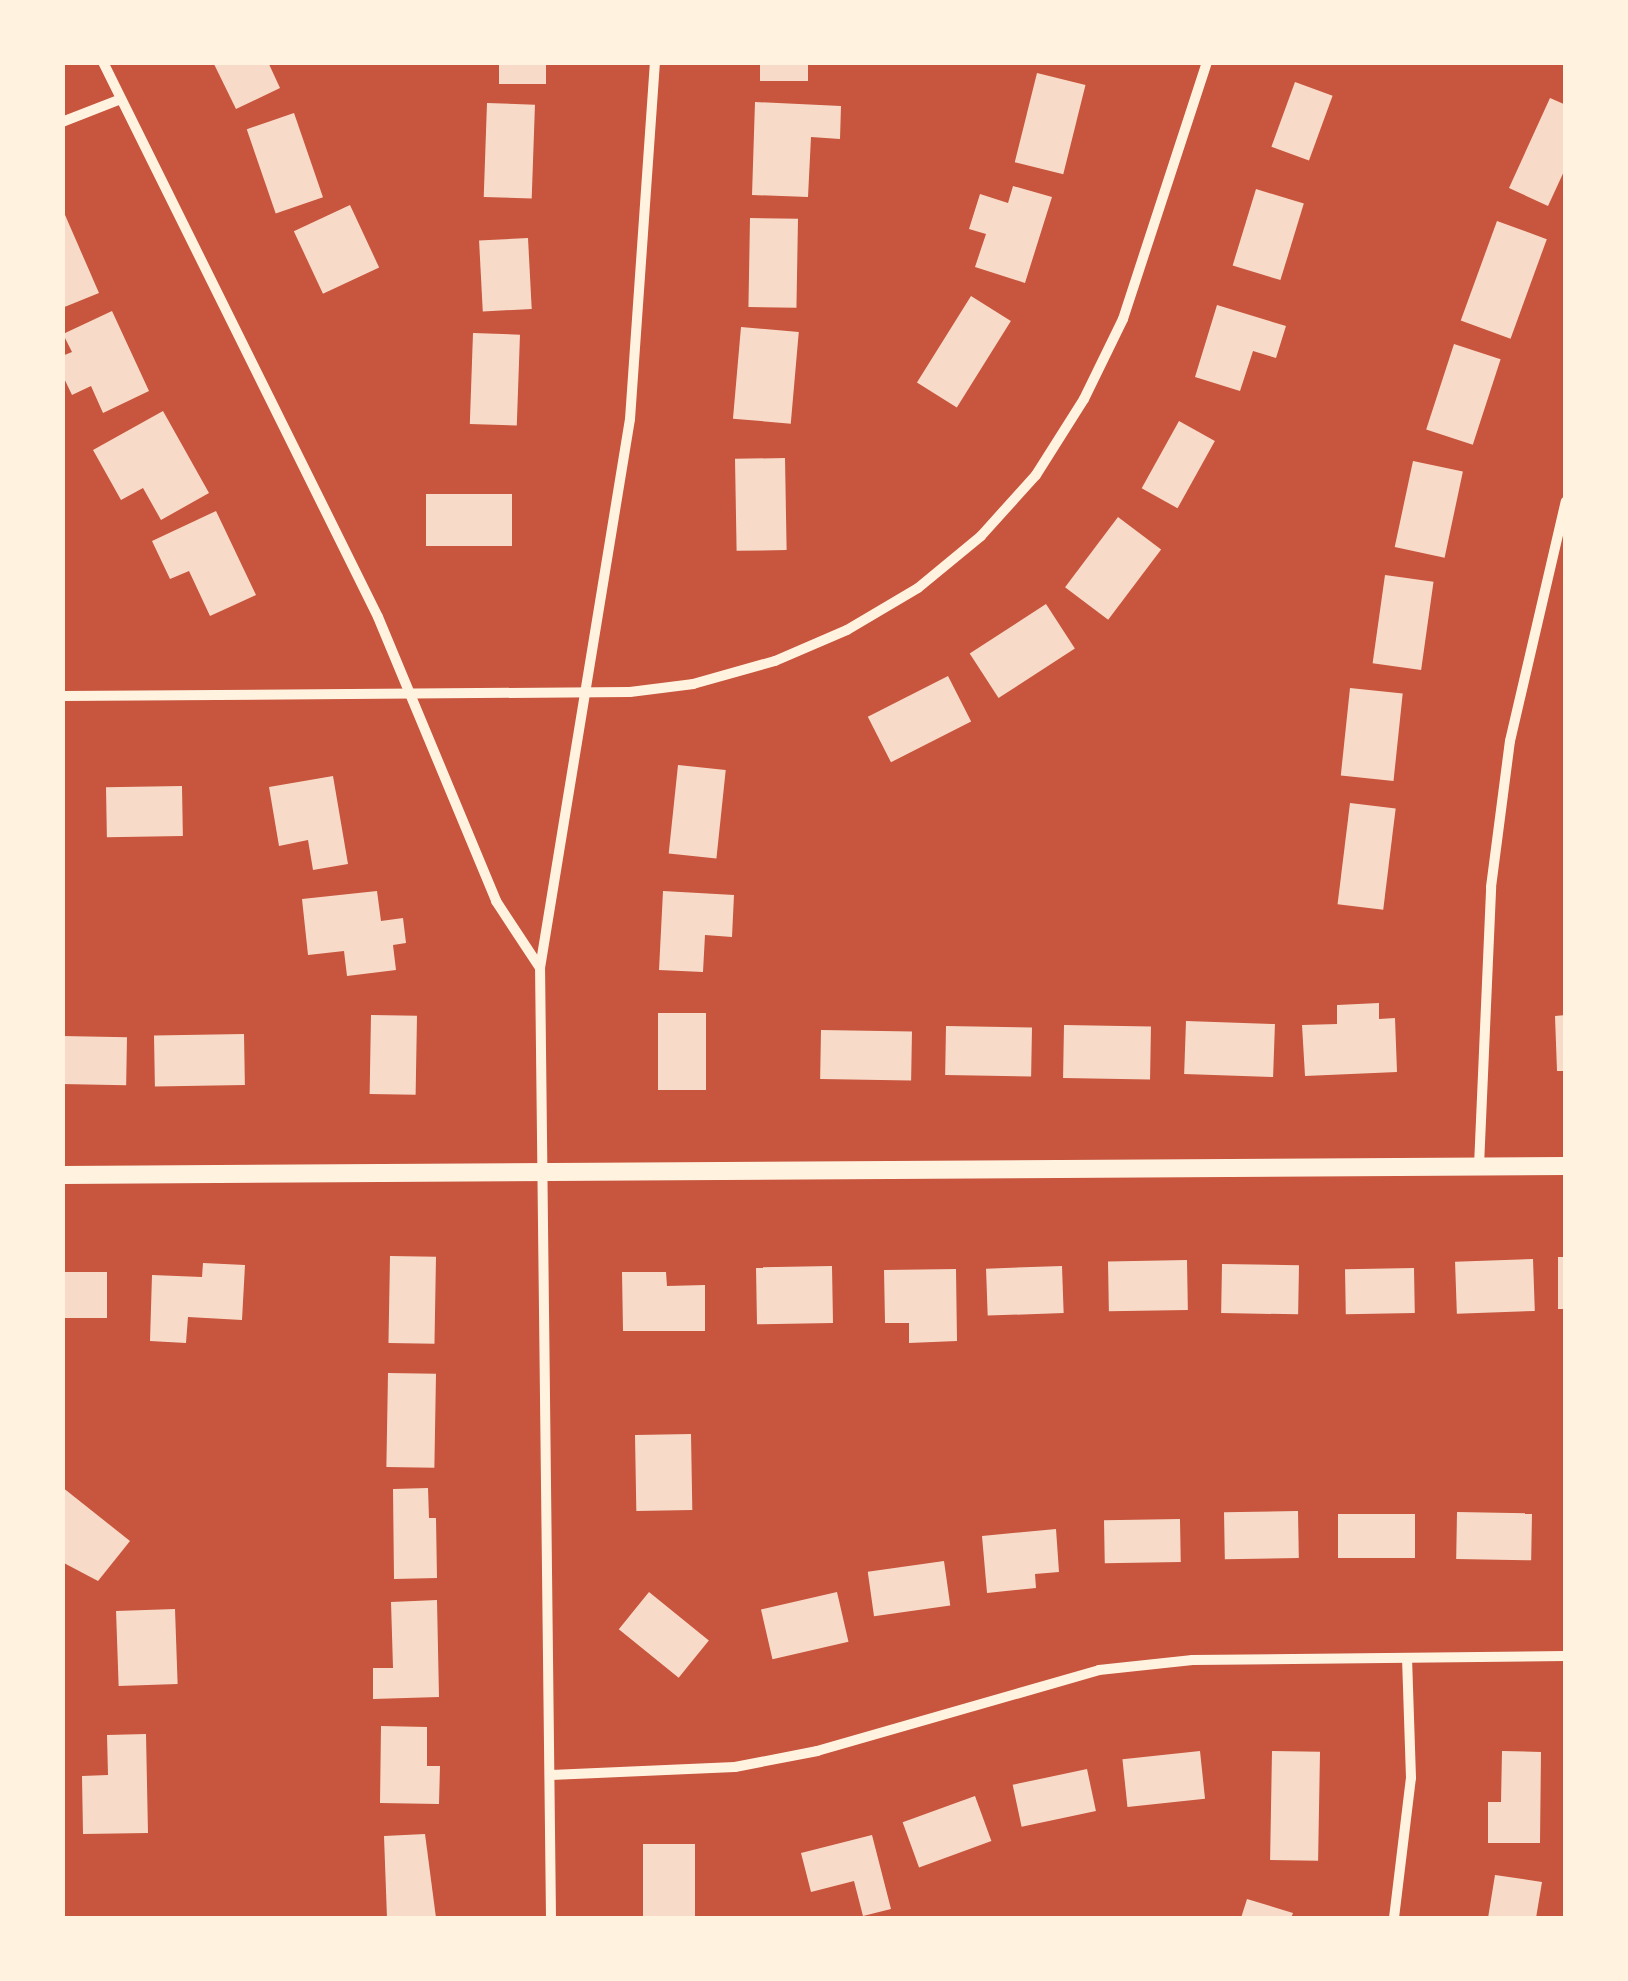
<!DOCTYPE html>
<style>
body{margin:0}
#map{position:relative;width:1628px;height:1981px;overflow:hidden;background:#c8553d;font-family:Arial,sans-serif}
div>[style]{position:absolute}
.building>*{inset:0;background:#f7dbc8;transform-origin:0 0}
.minor>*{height:10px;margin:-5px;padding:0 5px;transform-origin:5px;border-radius:5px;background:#fff3e0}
.tertiary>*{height:18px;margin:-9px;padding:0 9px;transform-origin:9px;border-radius:9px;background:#fff3e0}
span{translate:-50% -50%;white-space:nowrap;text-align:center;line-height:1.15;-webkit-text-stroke:9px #fff3e0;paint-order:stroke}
.frame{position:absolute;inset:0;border:65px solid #fff3e0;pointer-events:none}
</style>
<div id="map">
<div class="building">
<i style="clip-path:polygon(213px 62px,268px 62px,280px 88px,236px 109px)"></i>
<i style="left:499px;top:62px;width:47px;height:22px"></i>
<i style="left:760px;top:62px;width:48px;height:19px"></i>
<i style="left:1037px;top:73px;width:50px;height:92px;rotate:14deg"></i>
<i style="left:1295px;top:82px;width:40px;height:69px;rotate:20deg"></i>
<i style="clip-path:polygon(1550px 98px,1566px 105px,1566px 167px,1548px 206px,1509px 188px)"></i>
<i style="clip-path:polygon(755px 102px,841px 106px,840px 139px,811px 137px,808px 197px,752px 195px)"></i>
<i style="left:487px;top:103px;width:48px;height:94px;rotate:2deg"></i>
<i style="left:294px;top:113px;width:89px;height:50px;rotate:71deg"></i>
<i style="clip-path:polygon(1013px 186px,1052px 197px,1025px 283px,975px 267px,986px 234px,969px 229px,980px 194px,1008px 203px)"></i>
<i style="left:1256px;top:189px;width:50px;height:80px;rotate:17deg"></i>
<i style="left:350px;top:205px;width:69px;height:62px;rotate:65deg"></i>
<i style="clip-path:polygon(62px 208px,99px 293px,62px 308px)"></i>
<i style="left:750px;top:218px;width:48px;height:89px;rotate:1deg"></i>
<i style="left:1497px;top:221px;width:53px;height:106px;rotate:20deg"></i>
<i style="left:528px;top:238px;width:71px;height:49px;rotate:87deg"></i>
<i style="left:971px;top:296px;width:47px;height:102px;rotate:32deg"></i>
<i style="clip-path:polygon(1217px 305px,1286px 326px,1276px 358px,1253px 351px,1240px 391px,1195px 377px)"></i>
<i style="clip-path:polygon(112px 311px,149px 391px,103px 413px,91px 386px,72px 395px,62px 374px,62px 356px,72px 352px,63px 334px)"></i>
<i style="left:741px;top:327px;width:58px;height:92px;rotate:5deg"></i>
<i style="left:473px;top:333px;width:47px;height:91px;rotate:2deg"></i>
<i style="left:1454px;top:344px;width:49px;height:90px;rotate:18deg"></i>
<i style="clip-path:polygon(163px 411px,209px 493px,161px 520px,143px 488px,121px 500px,93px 450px)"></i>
<i style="left:1179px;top:421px;width:41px;height:77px;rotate:29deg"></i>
<i style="left:785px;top:458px;width:92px;height:50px;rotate:89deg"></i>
<i style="left:1413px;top:461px;width:51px;height:88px;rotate:12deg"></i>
<i style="left:512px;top:494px;width:52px;height:86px;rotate:90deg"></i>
<i style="clip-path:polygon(216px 511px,256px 595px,210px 616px,189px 571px,170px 579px,152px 541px)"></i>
<i style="left:1118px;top:517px;width:54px;height:88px;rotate:37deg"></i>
<i style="left:1385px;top:575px;width:49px;height:89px;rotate:8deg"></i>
<i style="left:1046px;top:604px;width:53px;height:91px;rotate:57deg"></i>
<i style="left:948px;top:676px;width:51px;height:90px;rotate:63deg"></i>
<i style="left:1350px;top:688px;width:53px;height:88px;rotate:6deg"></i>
<i style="left:678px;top:765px;width:48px;height:89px;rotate:6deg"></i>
<i style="clip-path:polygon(333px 776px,348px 864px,313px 870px,308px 840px,279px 846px,269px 787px)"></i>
<i style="left:182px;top:786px;width:50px;height:76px;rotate:89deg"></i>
<i style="left:1350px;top:803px;width:46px;height:102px;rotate:7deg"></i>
<i style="clip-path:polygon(377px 891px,381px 921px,403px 918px,406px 943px,393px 945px,396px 970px,347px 976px,344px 951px,308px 955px,302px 899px)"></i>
<i style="clip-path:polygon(663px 891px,734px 895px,732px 937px,705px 935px,703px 972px,659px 970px)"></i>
<i style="clip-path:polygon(1379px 1003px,1379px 1019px,1395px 1018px,1397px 1072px,1305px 1076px,1302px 1025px,1337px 1024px,1337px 1005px)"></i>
<i style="left:658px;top:1013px;width:48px;height:77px"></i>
<i style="left:371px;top:1015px;width:46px;height:79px;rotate:1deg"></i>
<i style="clip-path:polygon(1566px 1015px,1566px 1071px,1557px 1071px,1555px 1016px)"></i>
<i style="left:1186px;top:1021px;width:89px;height:53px;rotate:2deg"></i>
<i style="left:1064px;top:1025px;width:87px;height:53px;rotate:1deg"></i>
<i style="left:946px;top:1026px;width:86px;height:49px;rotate:1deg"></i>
<i style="left:821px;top:1030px;width:91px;height:49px;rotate:1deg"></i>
<i style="left:244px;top:1034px;width:51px;height:90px;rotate:89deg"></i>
<i style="left:62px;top:1036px;width:65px;height:48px;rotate:1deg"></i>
<i style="left:390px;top:1256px;width:46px;height:87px;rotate:1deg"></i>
<i style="left:1558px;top:1257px;width:8px;height:52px"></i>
<i style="left:1533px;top:1259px;width:52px;height:78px;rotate:88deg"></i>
<i style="left:1187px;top:1260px;width:50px;height:79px;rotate:89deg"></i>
<i style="clip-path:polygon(203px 1263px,245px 1265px,242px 1320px,188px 1317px,186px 1343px,150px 1341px,152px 1275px,202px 1277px)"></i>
<i style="left:1222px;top:1264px;width:77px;height:49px;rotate:1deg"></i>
<i style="left:832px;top:1266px;width:57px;height:76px;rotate:89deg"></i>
<i style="left:1062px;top:1266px;width:47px;height:76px;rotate:88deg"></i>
<i style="left:1414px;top:1268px;width:45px;height:69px;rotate:89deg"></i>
<i style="clip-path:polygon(956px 1269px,957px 1341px,909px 1343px,909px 1323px,885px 1323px,884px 1270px)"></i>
<i style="left:107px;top:1272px;width:46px;height:45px;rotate:90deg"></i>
<i style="clip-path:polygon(622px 1272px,666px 1272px,667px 1286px,705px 1285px,705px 1331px,623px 1331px)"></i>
<i style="left:388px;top:1373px;width:48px;height:94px;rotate:1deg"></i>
<i style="left:691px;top:1434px;width:76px;height:56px;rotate:89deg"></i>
<i style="clip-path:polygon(62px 1487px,130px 1541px,98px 1581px,62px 1562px)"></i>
<i style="clip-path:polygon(428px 1488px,429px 1518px,436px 1518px,437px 1578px,394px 1579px,393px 1489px)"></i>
<i style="left:1298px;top:1511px;width:47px;height:74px;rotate:89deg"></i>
<i style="left:1457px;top:1512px;width:75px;height:47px;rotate:1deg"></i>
<i style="left:1338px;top:1514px;width:77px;height:44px"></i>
<i style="left:1180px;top:1519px;width:43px;height:76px;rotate:89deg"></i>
<i style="clip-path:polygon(1056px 1529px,1059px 1572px,1035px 1574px,1036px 1588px,987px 1593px,982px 1536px)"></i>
<i style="left:944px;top:1561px;width:45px;height:77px;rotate:82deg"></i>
<i style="left:649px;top:1592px;width:77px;height:48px;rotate:39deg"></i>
<i style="left:837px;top:1592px;width:51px;height:78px;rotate:77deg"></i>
<i style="clip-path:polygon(437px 1600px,439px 1697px,373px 1699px,373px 1668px,393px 1668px,391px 1602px)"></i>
<i style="left:175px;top:1609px;width:75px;height:59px;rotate:88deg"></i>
<i style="clip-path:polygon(381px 1726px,427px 1727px,427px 1766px,440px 1766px,439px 1804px,380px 1803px)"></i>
<i style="clip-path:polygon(146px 1734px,148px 1833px,83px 1834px,82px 1776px,108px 1775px,107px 1735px)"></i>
<i style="left:1200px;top:1751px;width:48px;height:78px;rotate:84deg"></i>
<i style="left:1272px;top:1751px;width:48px;height:109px;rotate:1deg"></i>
<i style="clip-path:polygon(1502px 1751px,1541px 1752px,1540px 1843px,1488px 1843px,1488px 1802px,1501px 1802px)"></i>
<i style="left:1087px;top:1769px;width:43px;height:76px;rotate:78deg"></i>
<i style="left:975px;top:1796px;width:48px;height:77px;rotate:70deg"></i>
<i style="clip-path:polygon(425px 1834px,436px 1918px,387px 1918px,384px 1836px)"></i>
<i style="clip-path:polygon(872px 1835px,891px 1909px,863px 1916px,854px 1881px,811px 1892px,801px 1853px)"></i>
<i style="left:643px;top:1844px;width:52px;height:74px"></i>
<i style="clip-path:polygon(1495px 1875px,1542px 1882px,1536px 1918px,1488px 1918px)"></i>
<i style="clip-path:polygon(1247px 1899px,1293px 1913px,1291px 1918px,1241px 1918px)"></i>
</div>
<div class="minor">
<i style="left:103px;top:62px;width:619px;rotate:63.64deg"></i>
<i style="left:378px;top:617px;width:308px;rotate:67.4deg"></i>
<i style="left:496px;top:901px;width:80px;rotate:56.7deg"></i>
<i style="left:62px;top:122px;width:63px;rotate:-21.3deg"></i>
<i style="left:62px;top:696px;width:568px;rotate:-0.4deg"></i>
<i style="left:630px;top:692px;width:64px;rotate:-7.2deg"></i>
<i style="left:693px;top:684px;width:85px;rotate:-15.7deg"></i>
<i style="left:775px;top:661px;width:78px;rotate:-23.3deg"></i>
<i style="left:847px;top:630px;width:82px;rotate:-30.6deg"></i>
<i style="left:918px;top:588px;width:82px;rotate:-39.5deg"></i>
<i style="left:981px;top:536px;width:82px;rotate:-48deg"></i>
<i style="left:1036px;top:475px;width:90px;rotate:-57.7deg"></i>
<i style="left:1084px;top:399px;width:89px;rotate:-64deg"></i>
<i style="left:1123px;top:319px;width:270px;rotate:-71.9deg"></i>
<i style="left:1479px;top:1166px;width:279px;rotate:-87.5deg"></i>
<i style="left:1491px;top:887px;width:147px;rotate:-82.6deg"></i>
<i style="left:1510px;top:741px;width:246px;rotate:-76.9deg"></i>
<i style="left:551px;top:1775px;width:184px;rotate:-2.5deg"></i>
<i style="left:735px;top:1767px;width:84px;rotate:-11deg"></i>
<i style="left:817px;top:1751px;width:293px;rotate:-16deg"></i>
<i style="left:1099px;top:1670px;width:94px;rotate:-6.1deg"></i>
<i style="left:1192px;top:1660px;width:374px;rotate:-0.6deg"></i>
<i style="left:551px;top:1918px;width:950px;rotate:-90.66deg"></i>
<i style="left:540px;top:968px;width:556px;rotate:-80.69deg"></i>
<i style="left:630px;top:419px;width:358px;rotate:-86deg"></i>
<i style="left:1394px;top:1918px;width:141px;rotate:-83.1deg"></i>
<i style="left:1411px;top:1778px;width:119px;rotate:-91.9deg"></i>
</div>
<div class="tertiary">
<i style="left:62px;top:1175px;width:1504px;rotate:-0.34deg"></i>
</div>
<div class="frame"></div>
</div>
